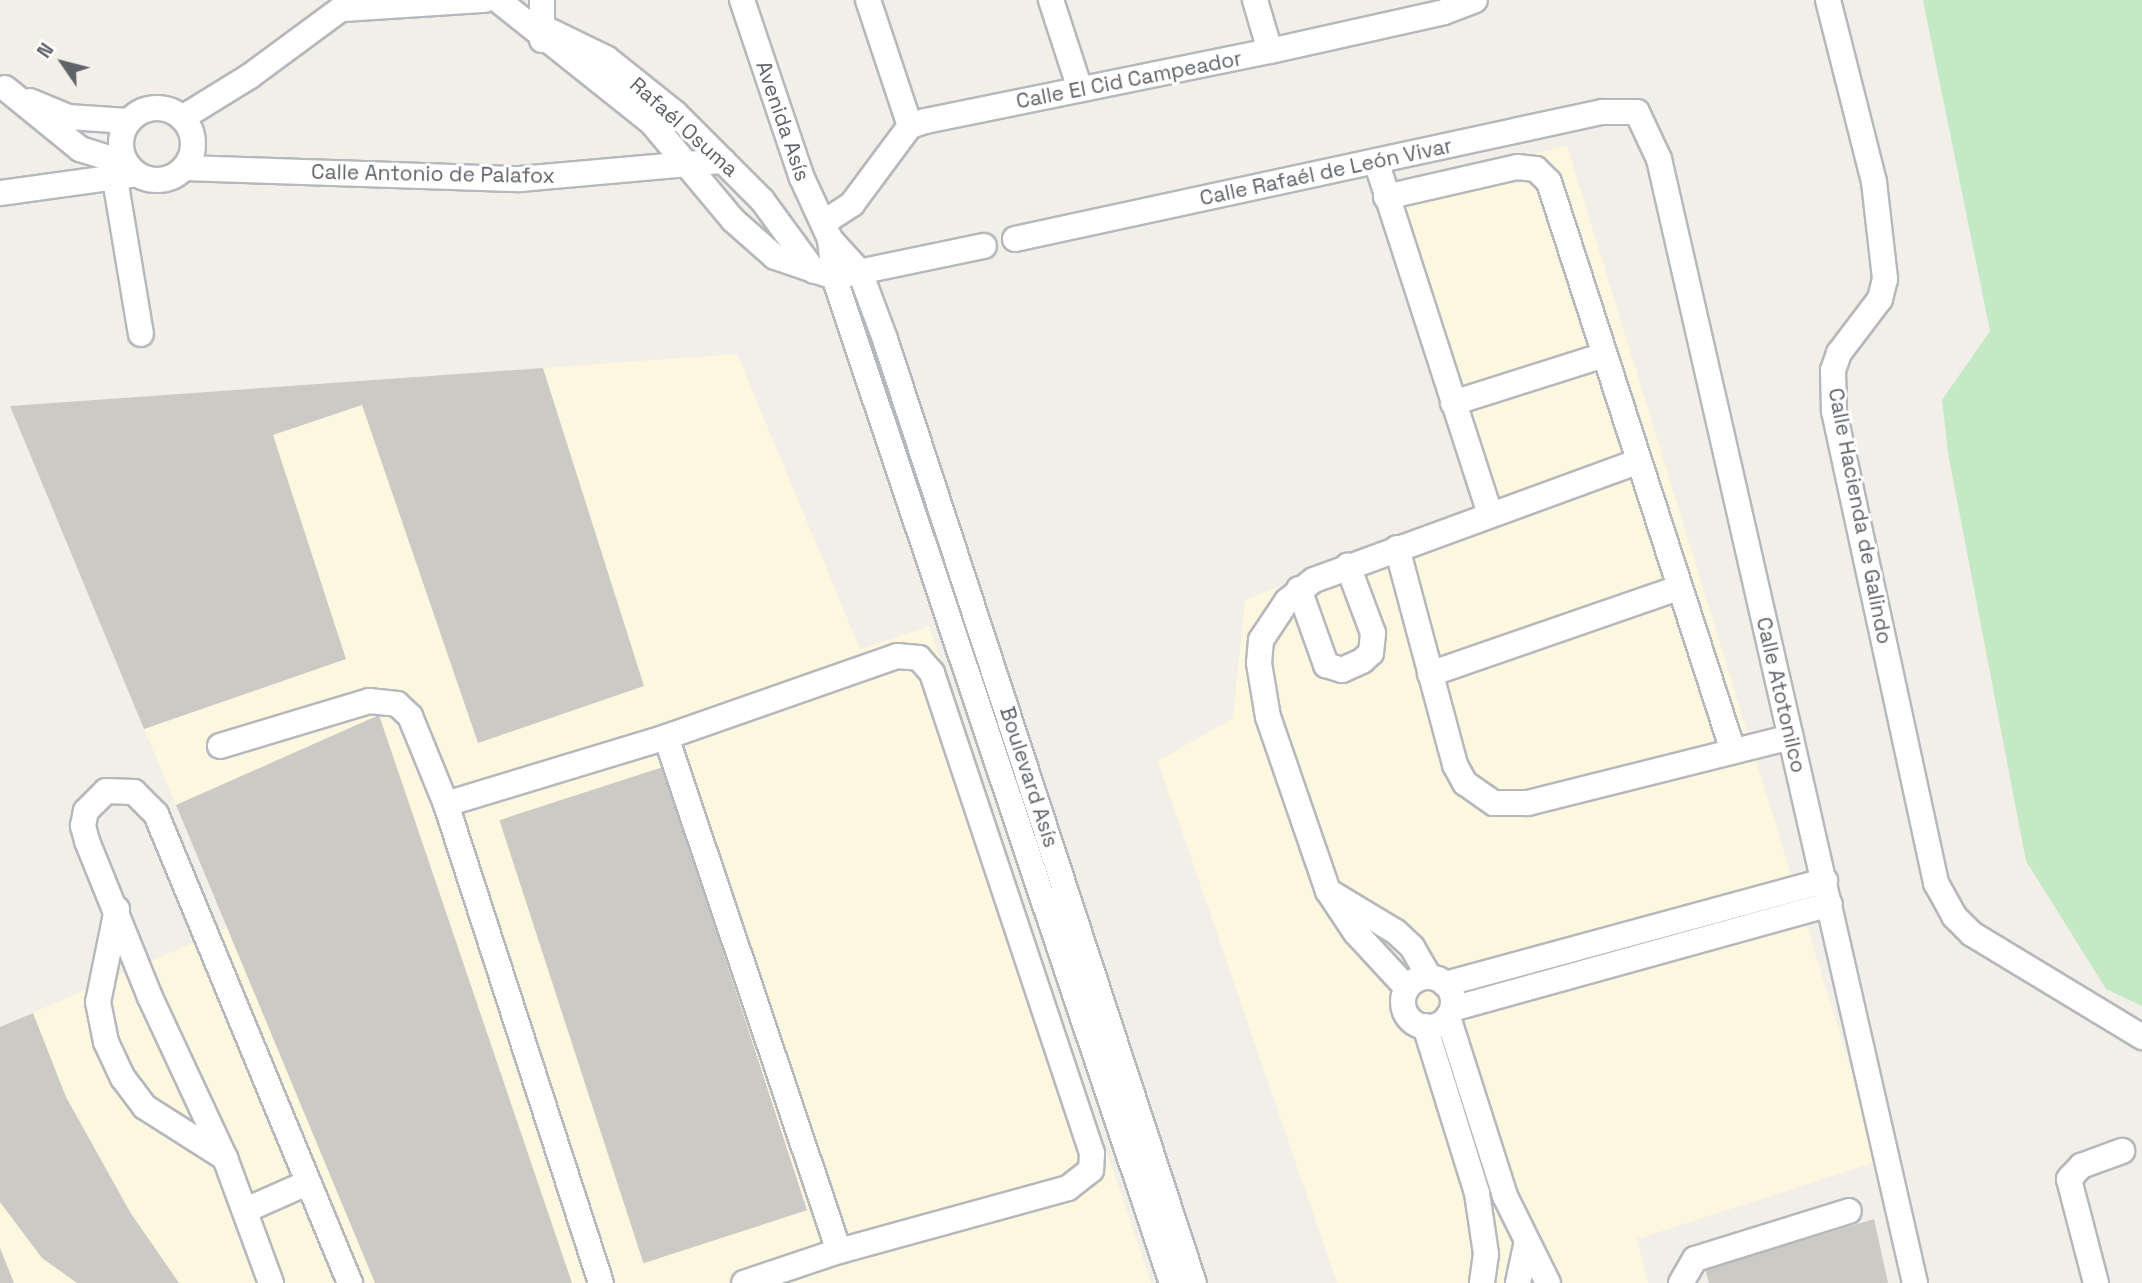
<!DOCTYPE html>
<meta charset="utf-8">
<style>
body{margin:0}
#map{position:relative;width:2142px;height:1283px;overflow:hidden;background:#f1efe8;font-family:"Space Grotesk",sans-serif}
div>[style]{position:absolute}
.commercial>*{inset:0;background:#fef7e0}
.green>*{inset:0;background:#c5e8c5}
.building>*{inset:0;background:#cccac5;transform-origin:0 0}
.roads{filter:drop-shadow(2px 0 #b5b8bc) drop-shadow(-2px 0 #b5b8bc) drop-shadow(0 2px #b5b8bc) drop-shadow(0 -2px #b5b8bc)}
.minor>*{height:24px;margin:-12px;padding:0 12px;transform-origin:12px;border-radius:12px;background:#fff}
.minor>.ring{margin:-12px;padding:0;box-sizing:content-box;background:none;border:24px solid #fff;border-radius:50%}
span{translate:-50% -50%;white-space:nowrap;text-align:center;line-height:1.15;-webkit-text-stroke:6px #fff;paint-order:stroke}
.street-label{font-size:21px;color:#5f6368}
.north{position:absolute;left:28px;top:28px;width:70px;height:70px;-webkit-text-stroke:5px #fff;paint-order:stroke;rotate:305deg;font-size:19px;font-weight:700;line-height:28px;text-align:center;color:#5f6368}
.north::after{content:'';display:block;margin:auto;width:24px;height:32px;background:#5f6368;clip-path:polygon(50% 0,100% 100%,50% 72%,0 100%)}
</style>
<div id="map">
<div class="commercial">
<i style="clip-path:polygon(1567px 146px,1879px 1161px,1637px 1239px,1648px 1283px,1337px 1283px,1158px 761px,1233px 718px,1245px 600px,1478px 506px,1374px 190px)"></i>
<i style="clip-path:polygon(737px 354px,860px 649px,929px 626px,1151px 1283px,0 1283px,0 1027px,227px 928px,10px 406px)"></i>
</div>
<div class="green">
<i style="clip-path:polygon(1923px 0,2142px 0,2142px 1006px,2106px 989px,2026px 861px,1948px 453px,1942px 400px,1990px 331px)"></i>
</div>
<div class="building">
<i style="clip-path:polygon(543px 368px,644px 686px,478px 743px,362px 405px,273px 435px,346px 659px,144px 729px,10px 406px)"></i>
<i style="clip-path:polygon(379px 715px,572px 1283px,375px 1283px,176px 805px)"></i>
<i style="left:663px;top:767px;width:466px;height:172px;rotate:72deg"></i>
<i style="clip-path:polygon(33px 1013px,66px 1097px,130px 1212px,179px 1283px,77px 1283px,42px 1258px,0 1202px,0 1027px)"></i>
<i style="clip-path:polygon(1874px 1219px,1888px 1283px,1709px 1283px,1705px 1269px)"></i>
<i style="clip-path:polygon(0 1248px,14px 1283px,0 1283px)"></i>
</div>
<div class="roads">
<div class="minor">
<i style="left:498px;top:0;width:197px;rotate:38.6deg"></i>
<i style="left:652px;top:123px;width:126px;rotate:50.1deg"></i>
<i style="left:733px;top:220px;width:56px;rotate:41.4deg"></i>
<i style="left:775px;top:257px;width:62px;rotate:18.7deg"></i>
<i style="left:834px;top:277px;width:153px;rotate:-11.7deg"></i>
<i style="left:542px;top:0;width:40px;rotate:90deg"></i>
<i style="left:742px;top:0;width:188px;rotate:71.4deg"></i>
<i style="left:802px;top:178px;width:67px;rotate:65.3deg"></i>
<i style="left:830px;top:239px;width:38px;rotate:84deg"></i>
<i style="left:834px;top:277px;width:1061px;rotate:71.43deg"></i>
<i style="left:868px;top:0;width:133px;rotate:71.6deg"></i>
<i style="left:1051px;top:0;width:94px;rotate:72deg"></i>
<i style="left:1255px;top:0;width:53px;rotate:73.6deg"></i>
<i style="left:1828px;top:0;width:188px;rotate:75.8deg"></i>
<i style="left:1874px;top:182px;width:98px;rotate:83.5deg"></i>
<i style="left:1885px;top:279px;width:21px;rotate:104deg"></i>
<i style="left:1880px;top:299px;width:68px;rotate:127.2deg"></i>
<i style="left:1839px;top:353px;width:18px;rotate:109deg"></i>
<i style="left:1833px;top:370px;width:41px;rotate:88.6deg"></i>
<i style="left:1834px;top:411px;width:483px;rotate:77.8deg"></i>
<i style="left:1936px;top:883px;width:38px;rotate:61deg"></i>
<i style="left:1954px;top:916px;width:25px;rotate:45deg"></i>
<i style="left:1972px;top:934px;width:199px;rotate:31.2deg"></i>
<i style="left:344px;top:9px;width:141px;rotate:-3.7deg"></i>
<i style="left:538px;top:25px;width:76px;rotate:25.9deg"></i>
<i style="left:606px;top:58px;width:88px;rotate:38.6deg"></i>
<i style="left:675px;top:113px;width:123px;rotate:45deg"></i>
<i style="left:762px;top:200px;width:88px;rotate:53.8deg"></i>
<i style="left:5px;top:88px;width:97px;rotate:39.1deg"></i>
<i style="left:80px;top:149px;width:47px;rotate:17.3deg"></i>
<i style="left:30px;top:101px;width:41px;rotate:22.8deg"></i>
<i style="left:68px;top:117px;width:60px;rotate:3.8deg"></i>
<i class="ring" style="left:121px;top:108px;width:48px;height:48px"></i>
<i style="left:182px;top:118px;width:80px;rotate:-31.7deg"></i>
<i style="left:250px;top:76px;width:128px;rotate:-36.4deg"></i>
<i style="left:1376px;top:161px;width:372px;rotate:72.1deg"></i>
<i style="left:184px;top:168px;width:336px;rotate:1.9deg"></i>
<i style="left:520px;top:179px;width:204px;rotate:-5.1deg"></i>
<i style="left:115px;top:179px;width:157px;rotate:80.5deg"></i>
<i style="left:0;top:193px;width:132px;rotate:-7.8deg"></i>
<i style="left:1386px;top:197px;width:134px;rotate:-12.9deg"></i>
<i style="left:1517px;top:167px;width:19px;rotate:6deg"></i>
<i style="left:1536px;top:169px;width:18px;rotate:45deg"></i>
<i style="left:1549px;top:182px;width:598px;rotate:72.08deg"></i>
<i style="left:823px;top:223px;width:35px;rotate:-33deg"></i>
<i style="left:852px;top:204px;width:97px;rotate:-53.4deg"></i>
<i style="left:910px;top:126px;width:16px;rotate:-18deg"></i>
<i style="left:925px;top:121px;width:352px;rotate:-11.5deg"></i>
<i style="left:1270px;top:51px;width:178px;rotate:-12.6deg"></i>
<i style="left:1444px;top:12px;width:33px;rotate:-21deg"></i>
<i style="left:830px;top:239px;width:45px;rotate:47.7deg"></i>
<i style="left:860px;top:272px;width:72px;rotate:69.5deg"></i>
<i style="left:885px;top:339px;width:993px;rotate:71.88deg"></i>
<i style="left:1015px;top:239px;width:601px;rotate:-12.21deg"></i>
<i style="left:1602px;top:112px;width:35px"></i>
<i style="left:1637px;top:112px;width:52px;rotate:64.9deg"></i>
<i style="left:1659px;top:159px;width:1153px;rotate:77.17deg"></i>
<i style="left:1453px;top:403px;width:158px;rotate:-17.6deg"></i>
<i style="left:1397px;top:548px;width:225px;rotate:75deg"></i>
<i style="left:1455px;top:765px;width:21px;rotate:61deg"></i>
<i style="left:1465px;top:783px;width:35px;rotate:35deg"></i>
<i style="left:1494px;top:803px;width:34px"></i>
<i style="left:1528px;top:803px;width:271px;rotate:-14.1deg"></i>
<i style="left:1299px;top:589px;width:81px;rotate:70.4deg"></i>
<i style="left:1326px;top:665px;width:17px;rotate:17deg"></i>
<i style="left:1342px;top:670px;width:22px;rotate:-24deg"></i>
<i style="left:1362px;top:661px;width:12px;rotate:-42deg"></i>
<i style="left:1371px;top:653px;width:20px;rotate:-84deg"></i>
<i style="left:1373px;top:633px;width:72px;rotate:-110.5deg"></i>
<i style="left:1430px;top:674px;width:263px;rotate:-19.1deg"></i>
<i style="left:666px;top:737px;width:542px;rotate:71.4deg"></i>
<i style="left:220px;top:746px;width:156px;rotate:-16.8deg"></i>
<i style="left:369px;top:701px;width:28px;rotate:6deg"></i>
<i style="left:397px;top:704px;width:18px;rotate:43deg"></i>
<i style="left:410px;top:716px;width:95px;rotate:67.8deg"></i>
<i style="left:446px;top:804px;width:503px;rotate:72.07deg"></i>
<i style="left:446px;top:804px;width:230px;rotate:-16.9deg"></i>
<i style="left:666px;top:737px;width:245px;rotate:-19.3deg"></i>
<i style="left:897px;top:656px;width:22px;rotate:5deg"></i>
<i style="left:919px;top:658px;width:20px;rotate:49deg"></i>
<i style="left:932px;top:673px;width:506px;rotate:71.57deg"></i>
<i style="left:1092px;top:1153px;width:17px;rotate:93deg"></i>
<i style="left:1091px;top:1170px;width:29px;rotate:142deg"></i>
<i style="left:1068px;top:1188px;width:238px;rotate:164.6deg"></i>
<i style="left:839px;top:1251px;width:100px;rotate:161.4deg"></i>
<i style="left:1328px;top:891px;width:79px;rotate:31.1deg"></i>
<i style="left:1396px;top:932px;width:22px;rotate:43deg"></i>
<i style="left:1412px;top:947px;width:34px;rotate:60deg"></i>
<i style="left:117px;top:909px;width:95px;rotate:101.5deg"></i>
<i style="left:98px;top:1002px;width:41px;rotate:78.7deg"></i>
<i style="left:106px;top:1042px;width:40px;rotate:65deg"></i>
<i style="left:123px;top:1078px;width:36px;rotate:53deg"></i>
<i style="left:145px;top:1107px;width:95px;rotate:32.5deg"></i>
<i class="ring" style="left:1403px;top:977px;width:26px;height:26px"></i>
<i style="left:1445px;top:984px;width:394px;rotate:-15.2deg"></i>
<i style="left:1407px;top:988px;width:75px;rotate:-132.8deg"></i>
<i style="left:1356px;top:933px;width:50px;rotate:-123.7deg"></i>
<i style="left:1328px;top:891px;width:184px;rotate:-109deg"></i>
<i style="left:1268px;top:717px;width:55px;rotate:-99.5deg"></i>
<i style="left:1259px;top:663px;width:23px;rotate:-85deg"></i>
<i style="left:1261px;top:640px;width:47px;rotate:-56.3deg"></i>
<i style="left:1287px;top:601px;width:34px;rotate:-38deg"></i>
<i style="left:1314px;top:580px;width:344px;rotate:-20.1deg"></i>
<i style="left:1452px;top:1009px;width:392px;rotate:-15.5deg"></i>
<i style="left:1448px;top:1017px;width:188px;rotate:72.3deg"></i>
<i style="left:1505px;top:1196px;width:97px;rotate:63.7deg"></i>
<i style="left:1425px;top:1026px;width:175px;rotate:72.7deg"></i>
<i style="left:1477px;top:1193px;width:62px;rotate:81.6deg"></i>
<i style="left:1486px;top:1254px;width:29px;rotate:98deg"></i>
<i style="left:246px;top:1210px;width:67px;rotate:-23.9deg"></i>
<i style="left:271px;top:1283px;width:133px;rotate:-110.2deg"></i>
<i style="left:225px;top:1158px;width:178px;rotate:-115deg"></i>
<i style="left:150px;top:997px;width:168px;rotate:-112deg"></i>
<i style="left:87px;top:841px;width:16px;rotate:-105deg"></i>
<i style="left:83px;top:826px;width:15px;rotate:-79deg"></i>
<i style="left:86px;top:811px;width:28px;rotate:-45deg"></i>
<i style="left:106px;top:791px;width:28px;rotate:2deg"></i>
<i style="left:134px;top:792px;width:31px;rotate:45deg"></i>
<i style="left:156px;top:814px;width:508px;rotate:67.53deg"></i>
<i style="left:1518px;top:1283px;width:39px;rotate:-78deg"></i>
<i style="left:1681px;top:1283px;width:28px;rotate:-60deg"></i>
<i style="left:1695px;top:1259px;width:161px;rotate:-17.3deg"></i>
<i style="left:2096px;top:1283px;width:107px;rotate:-104.6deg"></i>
<i style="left:2069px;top:1179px;width:18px;rotate:-47deg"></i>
<i style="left:2081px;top:1166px;width:44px;rotate:-20.1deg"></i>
</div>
</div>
<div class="street-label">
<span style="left:1129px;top:80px;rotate:-11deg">Calle El Cid Campeador</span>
<span style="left:783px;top:121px;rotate:71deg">Avenida Asís</span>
<span style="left:684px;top:127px;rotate:42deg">Rafaél Osuma</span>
<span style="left:1326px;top:172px;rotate:-12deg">Calle Rafaél de León Vivar</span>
<span style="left:433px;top:174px;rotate:1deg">Calle Antonio de Palafox</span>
<span style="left:1860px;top:516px;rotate:79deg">Calle Hacienda de Galindo</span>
<span style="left:1781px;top:695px;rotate:77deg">Calle Atotonilco</span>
<span style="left:1029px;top:777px;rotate:72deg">Boulevard Asís</span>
</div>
<div class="north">N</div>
</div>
